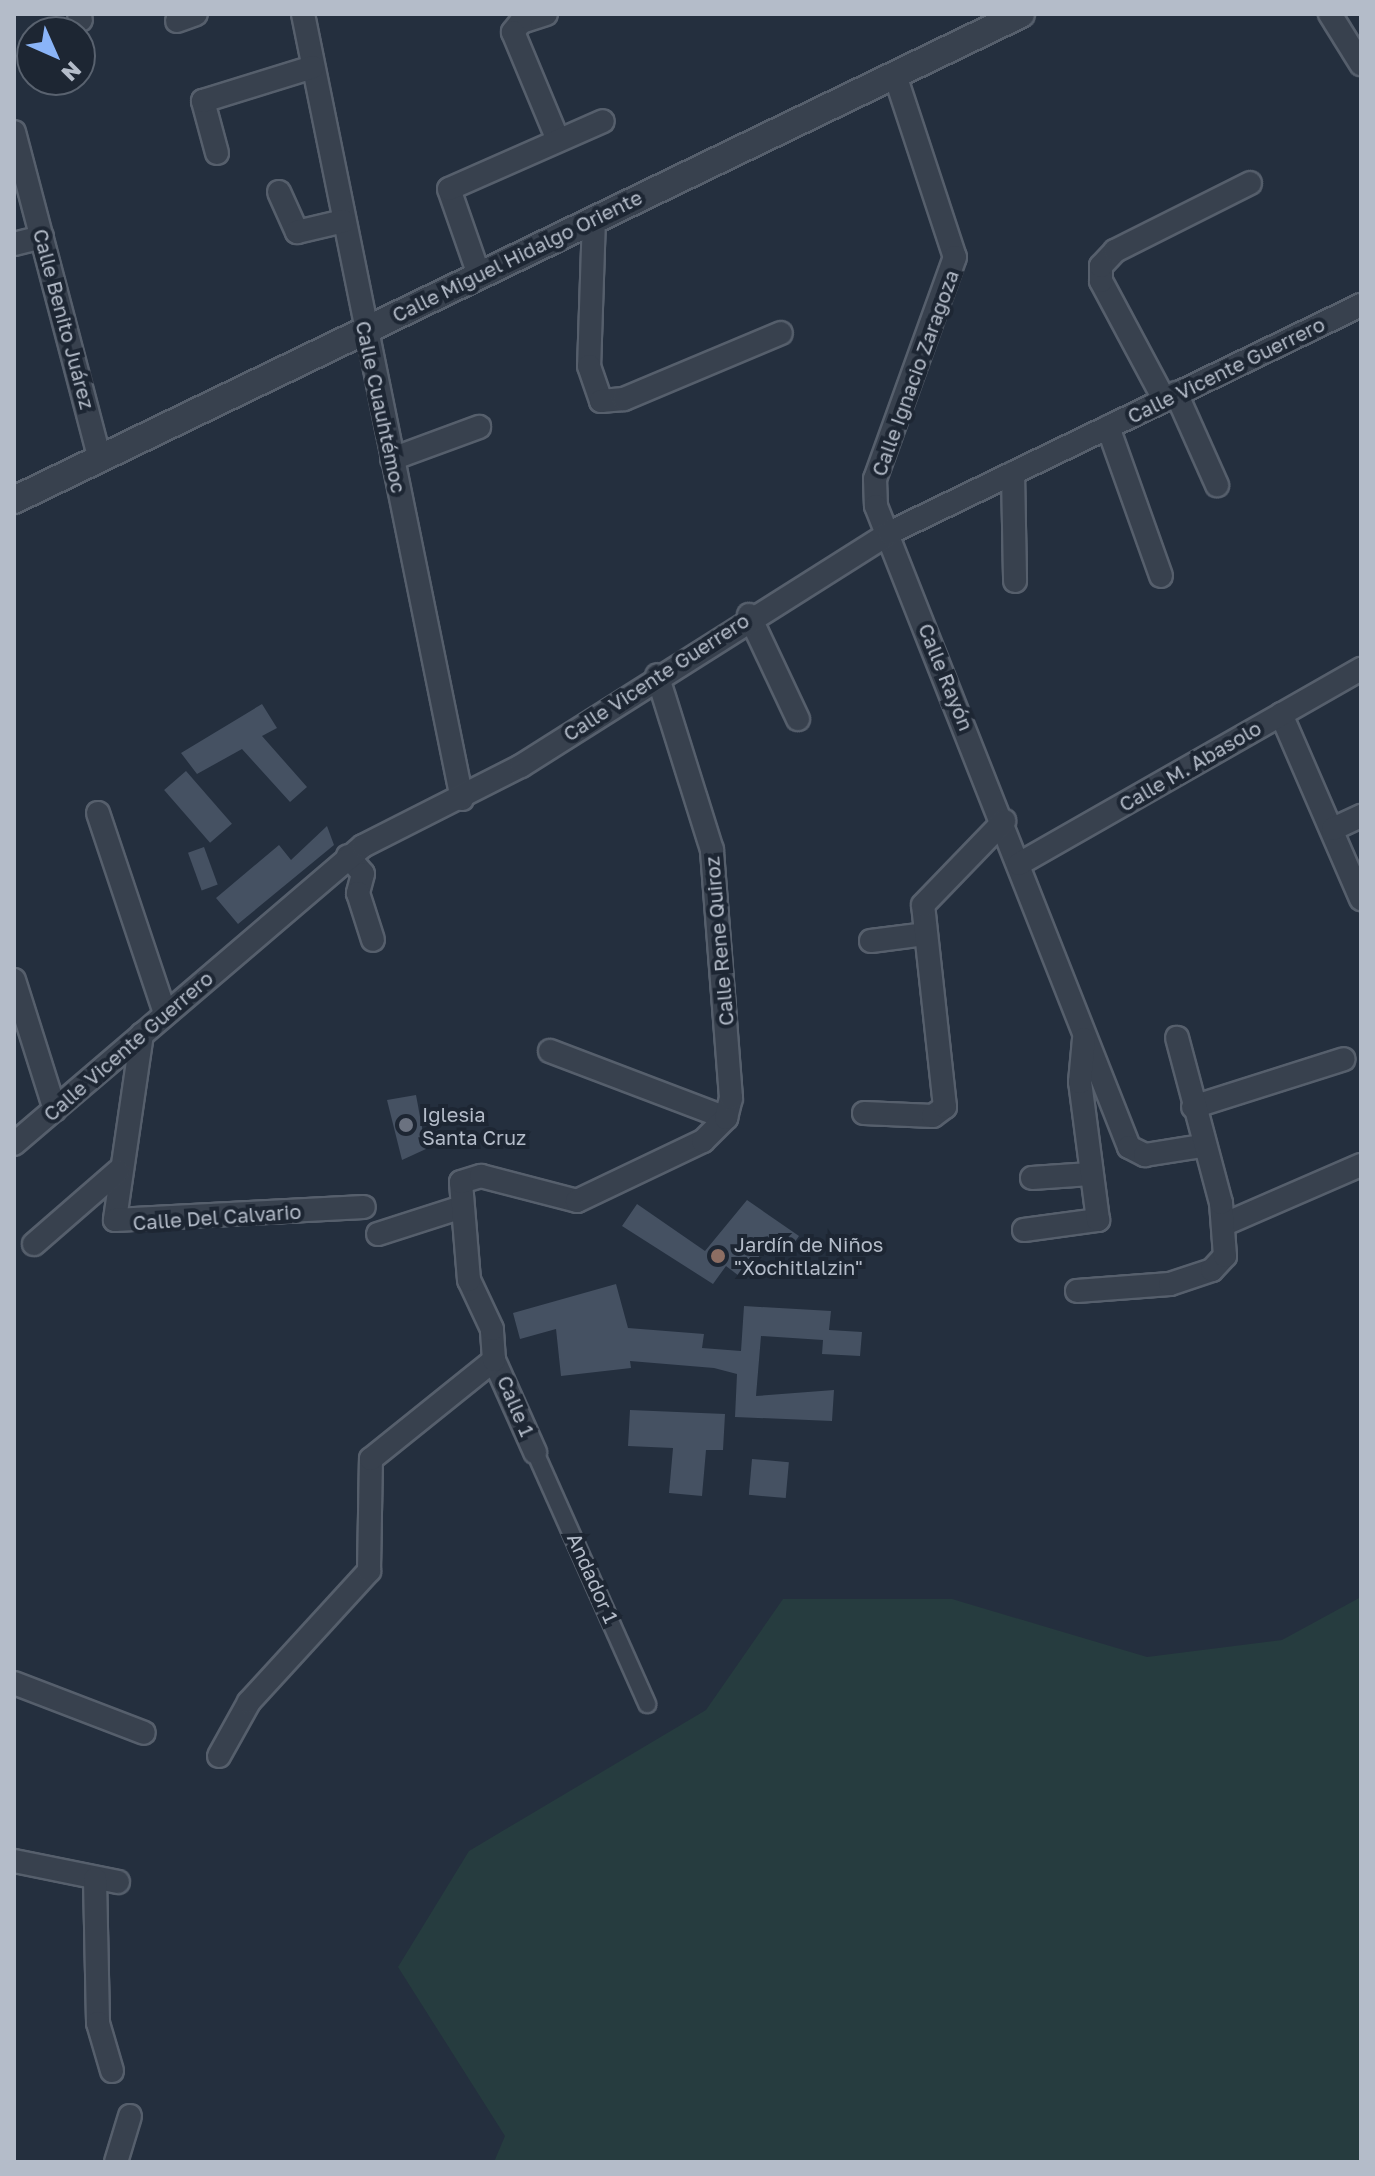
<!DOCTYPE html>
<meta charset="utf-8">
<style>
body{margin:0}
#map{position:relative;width:1375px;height:2176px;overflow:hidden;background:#242f3e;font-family:"Golos Text",sans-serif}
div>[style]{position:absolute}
.green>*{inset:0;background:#263c3f}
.building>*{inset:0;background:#455162;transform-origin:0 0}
.roads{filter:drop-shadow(2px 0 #565f6c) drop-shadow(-2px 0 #565f6c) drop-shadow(0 2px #565f6c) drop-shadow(0 -2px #565f6c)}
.pedestrian>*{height:16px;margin:-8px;padding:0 8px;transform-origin:8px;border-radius:8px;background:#38414e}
.minor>*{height:22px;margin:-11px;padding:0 11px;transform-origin:11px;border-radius:11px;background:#38414e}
.tertiary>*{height:26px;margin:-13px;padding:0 13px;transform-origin:13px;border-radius:13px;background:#38414e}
.dots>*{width:22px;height:22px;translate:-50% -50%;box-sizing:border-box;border:4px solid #1d2633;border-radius:50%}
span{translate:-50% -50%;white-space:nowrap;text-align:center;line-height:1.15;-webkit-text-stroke:8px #1d2633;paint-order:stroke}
.street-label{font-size:20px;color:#b4bcc9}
.poi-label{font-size:20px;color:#b4bcc9}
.left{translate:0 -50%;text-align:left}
.frame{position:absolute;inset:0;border:16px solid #b4bcc9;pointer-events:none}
.north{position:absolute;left:16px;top:16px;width:80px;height:80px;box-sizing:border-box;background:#1d2633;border:2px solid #59626f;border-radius:50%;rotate:135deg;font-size:22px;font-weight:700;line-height:32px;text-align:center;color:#b4bcc9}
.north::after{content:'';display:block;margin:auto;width:28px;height:36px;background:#8ab4f8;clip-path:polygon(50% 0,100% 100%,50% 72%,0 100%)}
</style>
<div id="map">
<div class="green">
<i style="clip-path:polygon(1361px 1597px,1361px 2162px,494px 2162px,505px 2136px,398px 1967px,469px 1851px,706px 1710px,783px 1599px,952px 1599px,1147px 1657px,1282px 1640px)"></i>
</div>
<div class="building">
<i style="clip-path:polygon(262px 704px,277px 728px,262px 736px,307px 787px,290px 802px,242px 749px,197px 774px,181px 753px)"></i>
<i style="left:186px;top:771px;width:70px;height:29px;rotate:49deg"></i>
<i style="clip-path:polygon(327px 826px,334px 845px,238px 924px,216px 898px,279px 845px,291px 860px)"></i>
<i style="left:204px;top:847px;width:40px;height:17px;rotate:70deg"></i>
<i style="clip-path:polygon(416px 1095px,426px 1149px,402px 1160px,387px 1100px)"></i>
<i style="clip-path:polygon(747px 1200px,799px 1236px,785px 1256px,768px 1244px,743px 1279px,726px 1266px,713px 1284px,622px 1226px,637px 1204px,705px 1251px)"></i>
<i style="clip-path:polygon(616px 1284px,628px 1328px,704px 1334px,702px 1348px,741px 1351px,744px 1306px,831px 1311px,829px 1330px,862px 1332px,860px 1356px,822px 1354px,823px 1340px,761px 1336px,756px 1396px,834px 1390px,832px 1421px,735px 1417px,737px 1374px,714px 1368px,630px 1361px,631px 1368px,561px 1376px,556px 1329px,520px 1339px,513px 1313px)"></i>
<i style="clip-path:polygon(630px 1410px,725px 1414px,723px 1450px,706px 1450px,702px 1496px,669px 1493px,673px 1448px,628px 1446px)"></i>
<i style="left:752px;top:1459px;width:37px;height:36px;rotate:5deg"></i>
</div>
<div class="roads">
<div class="pedestrian">
<i style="left:535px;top:1452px;width:276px;rotate:66deg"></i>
</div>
<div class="minor">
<i style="left:79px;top:14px;width:6px;rotate:72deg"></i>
<i style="left:303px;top:14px;width:801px;rotate:78.55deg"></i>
<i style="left:546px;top:14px;width:26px;rotate:162deg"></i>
<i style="left:521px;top:22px;width:13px;rotate:129deg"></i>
<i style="left:513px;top:32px;width:117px;rotate:67.4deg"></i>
<i style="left:1330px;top:14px;width:59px;rotate:58.2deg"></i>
<i style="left:177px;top:21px;width:20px;rotate:-20deg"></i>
<i style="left:895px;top:75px;width:192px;rotate:71.8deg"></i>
<i style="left:955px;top:257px;width:236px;rotate:109.8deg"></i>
<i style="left:875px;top:479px;width:27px;rotate:88deg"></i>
<i style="left:876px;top:506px;width:689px;rotate:68.46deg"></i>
<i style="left:1129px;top:1147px;width:18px;rotate:27deg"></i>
<i style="left:1145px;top:1155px;width:58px;rotate:-9deg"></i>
<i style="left:14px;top:132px;width:339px;rotate:75.3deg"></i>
<i style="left:217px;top:153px;width:54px;rotate:-105.1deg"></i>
<i style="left:203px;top:101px;width:115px;rotate:-17.2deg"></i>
<i style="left:279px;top:192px;width:44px;rotate:65.8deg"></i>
<i style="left:297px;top:232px;width:48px;rotate:-13.2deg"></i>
<i style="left:594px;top:218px;width:148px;rotate:91.9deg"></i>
<i style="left:589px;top:366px;width:37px;rotate:71deg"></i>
<i style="left:601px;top:401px;width:23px;rotate:-5deg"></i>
<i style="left:624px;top:399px;width:170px;rotate:-22.8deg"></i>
<i style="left:14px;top:244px;width:29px;rotate:-14deg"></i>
<i style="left:479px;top:275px;width:91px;rotate:-109.2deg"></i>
<i style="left:449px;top:189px;width:168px;rotate:-23.8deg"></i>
<i style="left:1176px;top:393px;width:101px;rotate:66deg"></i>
<i style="left:1164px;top:399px;width:134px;rotate:-118.1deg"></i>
<i style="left:1101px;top:281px;width:15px;rotate:-90deg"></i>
<i style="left:1101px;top:266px;width:21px;rotate:-47deg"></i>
<i style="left:1115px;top:251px;width:151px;rotate:-26.7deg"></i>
<i style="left:1108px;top:427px;width:158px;rotate:70.4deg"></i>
<i style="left:392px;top:459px;width:93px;rotate:-20.2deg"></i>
<i style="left:1013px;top:473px;width:108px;rotate:88.9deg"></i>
<i style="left:749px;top:615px;width:115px;rotate:64.8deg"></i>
<i style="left:1281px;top:714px;width:202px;rotate:66.6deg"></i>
<i style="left:98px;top:813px;width:211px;rotate:71.5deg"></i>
<i style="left:1333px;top:829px;width:31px;rotate:-25deg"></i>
<i style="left:348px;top:856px;width:23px;rotate:50deg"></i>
<i style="left:363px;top:874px;width:20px;rotate:105deg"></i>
<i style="left:358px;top:893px;width:49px;rotate:72.3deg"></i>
<i style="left:1019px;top:864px;width:394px;rotate:-29.7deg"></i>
<i style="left:871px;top:941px;width:54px;rotate:-7.4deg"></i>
<i style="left:14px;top:980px;width:136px;rotate:72.5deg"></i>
<i style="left:142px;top:1034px;width:188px;rotate:98.3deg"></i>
<i style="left:115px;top:1220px;width:249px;rotate:-3deg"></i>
<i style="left:550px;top:1051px;width:188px;rotate:20.8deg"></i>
<i style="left:1193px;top:1107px;width:158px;rotate:-17.6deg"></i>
<i style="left:864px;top:1113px;width:69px;rotate:2.5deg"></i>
<i style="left:933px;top:1116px;width:15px;rotate:-37deg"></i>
<i style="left:945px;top:1107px;width:203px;rotate:-96.2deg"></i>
<i style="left:923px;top:905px;width:117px;rotate:-46deg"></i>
<i style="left:14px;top:1144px;width:459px;rotate:-40.5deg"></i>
<i style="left:363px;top:846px;width:177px;rotate:-26.9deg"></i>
<i style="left:521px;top:766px;width:436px;rotate:-32.3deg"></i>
<i style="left:889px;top:533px;width:524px;rotate:-25.78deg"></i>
<i style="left:1032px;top:1178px;width:58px;rotate:-3.9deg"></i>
<i style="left:1225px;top:1224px;width:148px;rotate:-23.5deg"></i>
<i style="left:1024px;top:1230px;width:75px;rotate:-7.7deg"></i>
<i style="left:1098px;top:1220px;width:139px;rotate:-97.4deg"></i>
<i style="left:1080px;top:1082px;width:43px;rotate:-84.7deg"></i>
<i style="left:378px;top:1234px;width:85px;rotate:-17.8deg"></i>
<i style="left:34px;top:1244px;width:111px;rotate:-41deg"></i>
<i style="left:1077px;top:1291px;width:93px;rotate:-4.3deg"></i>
<i style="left:1170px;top:1284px;width:44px;rotate:-18.4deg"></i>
<i style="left:1212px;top:1270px;width:19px;rotate:-47deg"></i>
<i style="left:1225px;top:1256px;width:53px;rotate:-94.3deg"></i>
<i style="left:1221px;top:1203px;width:171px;rotate:-104.9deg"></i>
<i style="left:494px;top:1360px;width:101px;rotate:66deg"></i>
<i style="left:14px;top:1683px;width:139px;rotate:21deg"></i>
<i style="left:219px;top:1756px;width:62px;rotate:-60.9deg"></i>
<i style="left:249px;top:1702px;width:178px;rotate:-47.5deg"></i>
<i style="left:369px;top:1571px;width:112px;rotate:-89deg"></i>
<i style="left:371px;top:1459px;width:158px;rotate:-38.8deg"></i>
<i style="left:494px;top:1360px;width:31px;rotate:-94deg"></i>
<i style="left:492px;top:1329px;width:54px;rotate:-115.1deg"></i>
<i style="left:469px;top:1280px;width:98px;rotate:-94.7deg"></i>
<i style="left:461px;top:1182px;width:21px;rotate:-17deg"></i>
<i style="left:481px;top:1176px;width:99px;rotate:14.6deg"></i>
<i style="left:577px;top:1201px;width:140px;rotate:-25.5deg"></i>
<i style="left:703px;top:1141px;width:33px;rotate:-45deg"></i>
<i style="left:726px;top:1118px;width:21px;rotate:-76deg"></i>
<i style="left:731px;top:1098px;width:249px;rotate:-94.4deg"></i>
<i style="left:712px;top:850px;width:183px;rotate:-107.4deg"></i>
<i style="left:14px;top:1861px;width:106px;rotate:11.4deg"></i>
<i style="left:95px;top:1879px;width:144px;rotate:88.8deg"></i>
<i style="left:98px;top:2023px;width:50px;rotate:73.7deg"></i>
<i style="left:116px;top:2162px;width:48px;rotate:-73.1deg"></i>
</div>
<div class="tertiary">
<i style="left:14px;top:500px;width:1118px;rotate:-25.76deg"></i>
</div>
</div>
<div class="dots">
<i style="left:406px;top:1125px;background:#6b7280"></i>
<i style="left:718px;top:1256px;background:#8d6e63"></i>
</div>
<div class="street-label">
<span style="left:517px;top:256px;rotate:-26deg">Calle Miguel Hidalgo Oriente</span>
<span style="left:64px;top:319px;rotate:75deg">Calle Benito Juárez</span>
<span style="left:1226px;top:370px;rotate:-26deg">Calle Vicente Guerrero</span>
<span style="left:915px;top:373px;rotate:-70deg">Calle Ignacio Zaragoza</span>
<span style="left:381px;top:407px;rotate:78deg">Calle Cuauhtémoc</span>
<span style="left:656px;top:677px;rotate:-33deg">Calle Vicente Guerrero</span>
<span style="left:946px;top:677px;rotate:68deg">Calle Rayón</span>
<span style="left:1190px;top:766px;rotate:-30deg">Calle M. Abasolo</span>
<span style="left:719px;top:941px;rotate:-95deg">Calle Rene Quiroz</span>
<span style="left:128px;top:1046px;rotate:-41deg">Calle Vicente Guerrero</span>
<span style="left:217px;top:1217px;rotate:-4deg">Calle Del Calvario</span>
<span style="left:516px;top:1406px;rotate:67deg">Calle 1</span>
<span style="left:593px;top:1578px;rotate:66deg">Andador 1</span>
</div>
<div class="poi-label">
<span class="left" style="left:422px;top:1126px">Iglesia<br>Santa Cruz</span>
<span class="left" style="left:734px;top:1256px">Jardín de Niños<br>"Xochitlalzin"</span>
</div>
<div class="frame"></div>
<div class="north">N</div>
</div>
